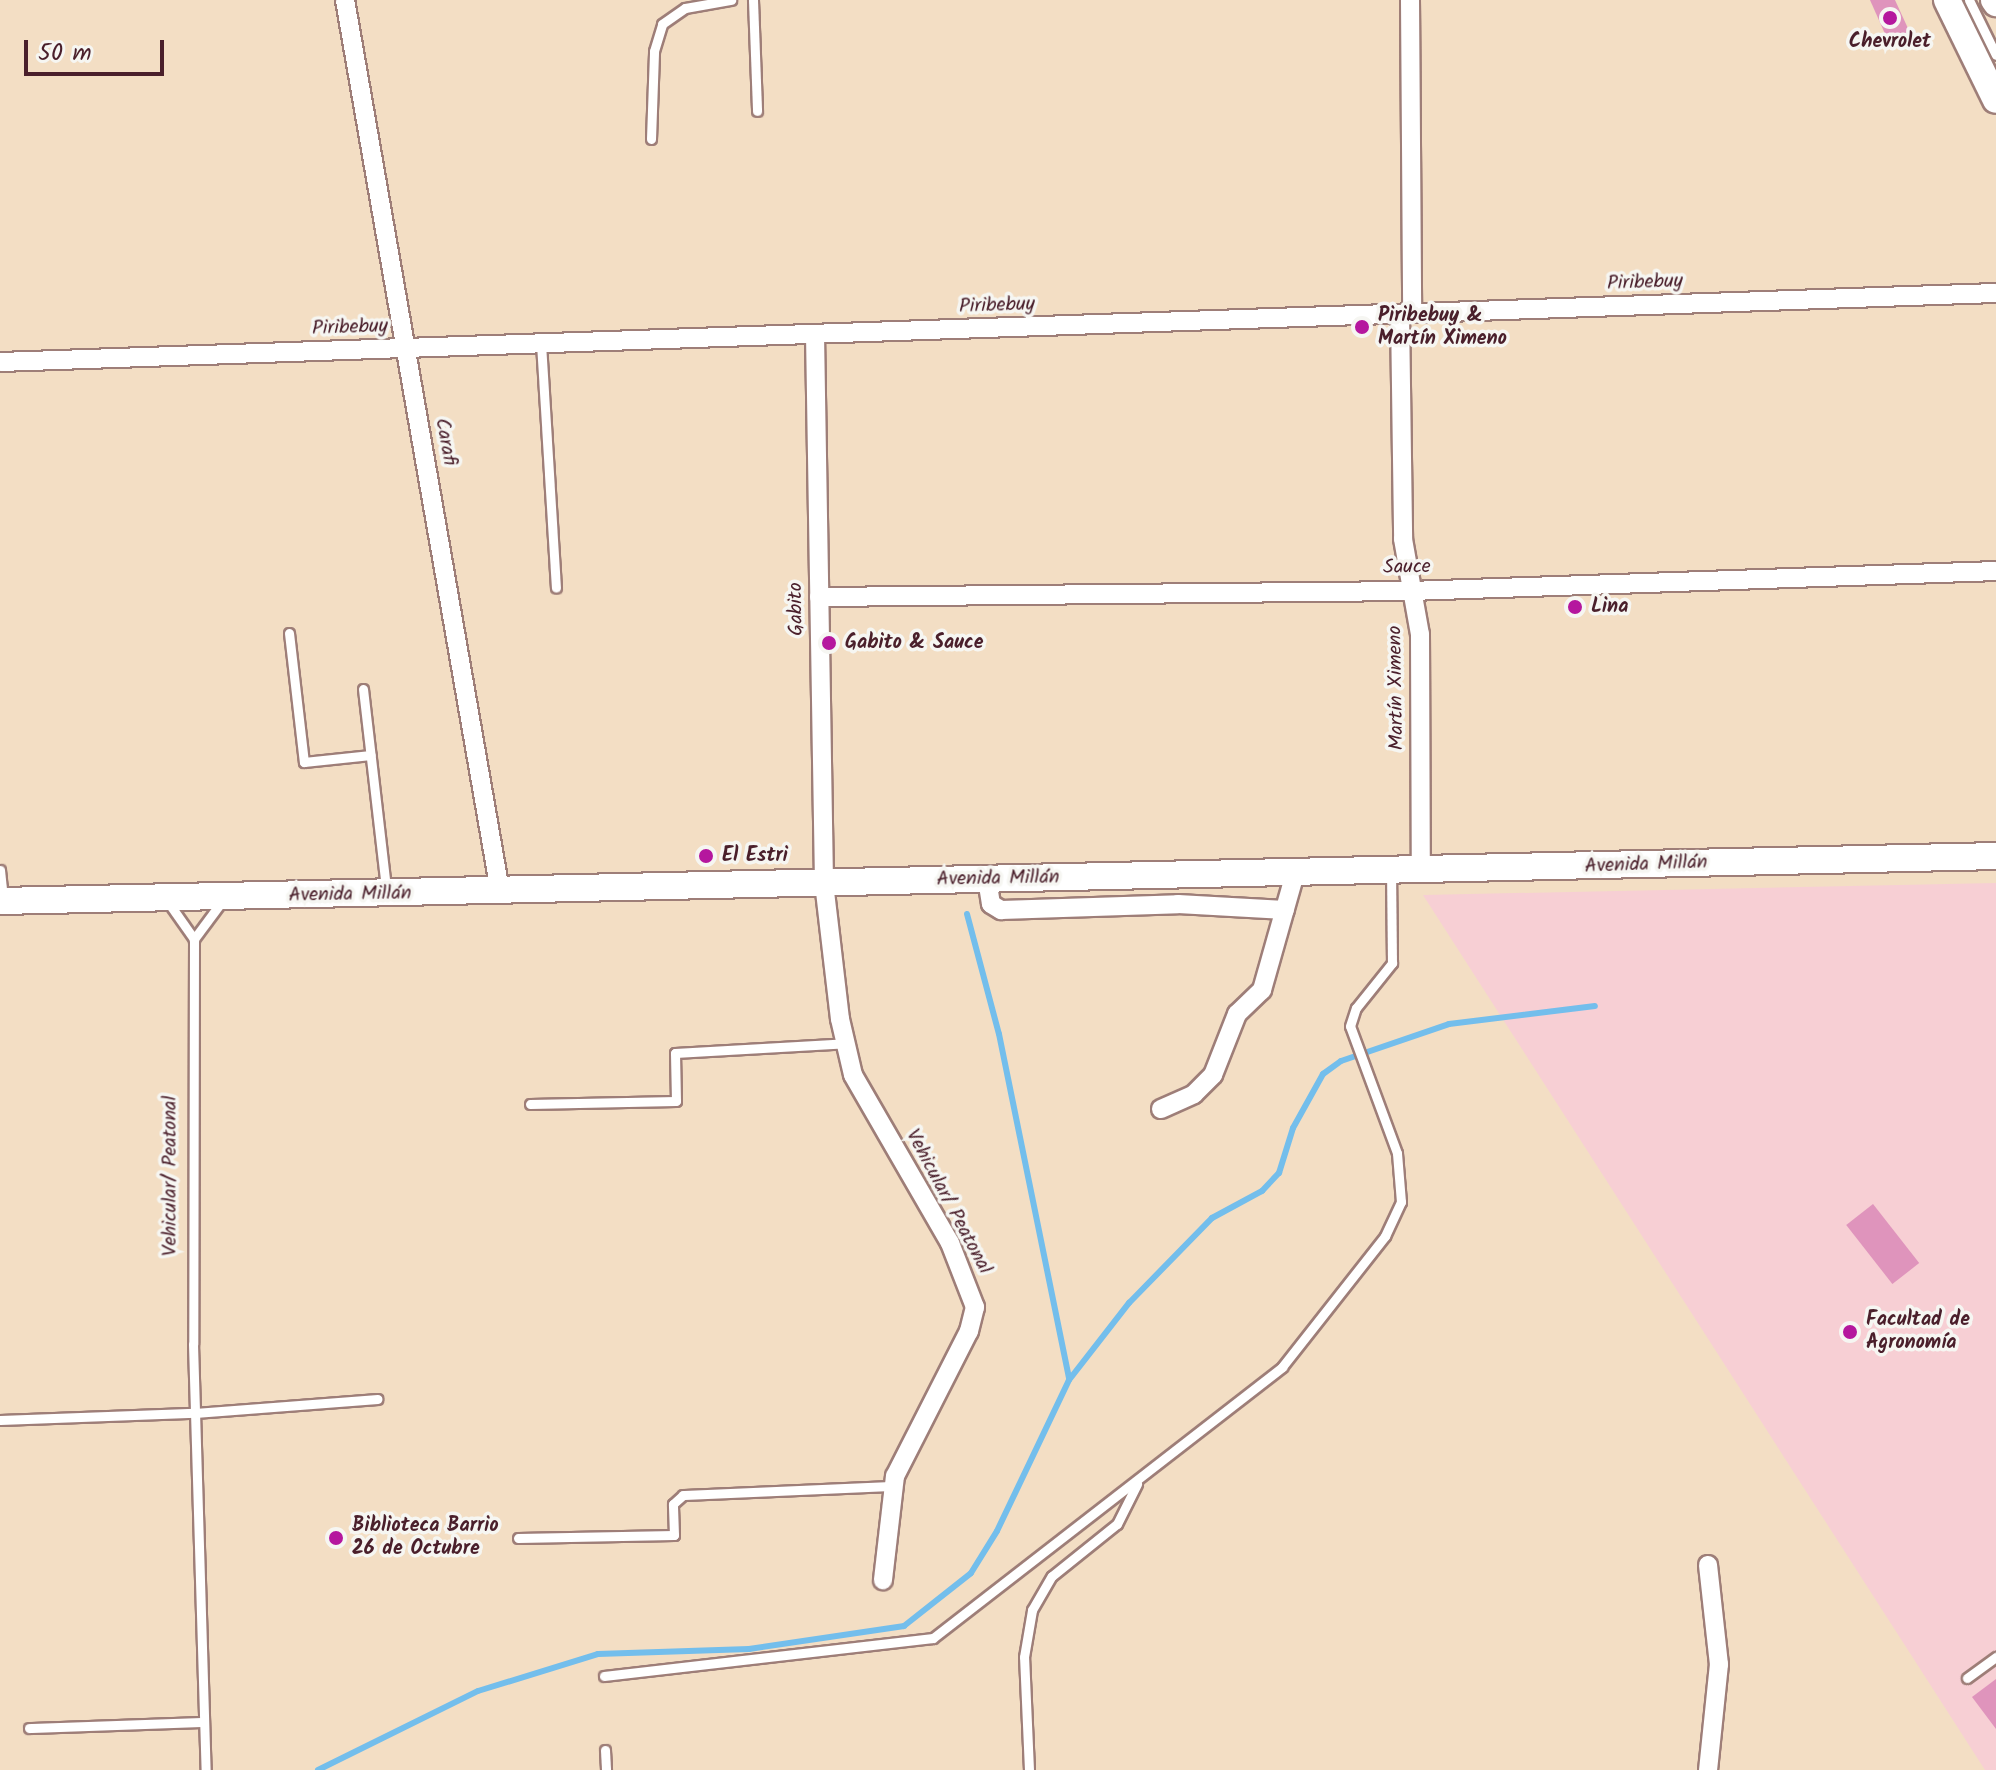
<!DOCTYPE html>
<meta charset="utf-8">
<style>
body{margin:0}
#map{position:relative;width:1996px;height:1770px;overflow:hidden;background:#f3dec4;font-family:Kalam,sans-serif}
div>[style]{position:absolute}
.built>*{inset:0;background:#f7cfd4}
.stream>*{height:6px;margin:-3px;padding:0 3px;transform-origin:3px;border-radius:3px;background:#73beec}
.building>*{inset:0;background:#df94bc;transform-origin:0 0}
.roads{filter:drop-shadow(2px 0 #9e7e78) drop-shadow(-2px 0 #9e7e78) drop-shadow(0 2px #9e7e78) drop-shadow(0 -2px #9e7e78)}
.lane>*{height:9px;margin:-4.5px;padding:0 4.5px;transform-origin:4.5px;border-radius:4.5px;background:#fff}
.street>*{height:18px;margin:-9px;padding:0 9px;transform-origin:9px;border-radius:9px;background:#fff}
.secondary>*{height:26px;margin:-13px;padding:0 13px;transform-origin:13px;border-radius:13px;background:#fff}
.dots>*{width:22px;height:22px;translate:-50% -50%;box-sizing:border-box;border:4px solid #f6f6f2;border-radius:50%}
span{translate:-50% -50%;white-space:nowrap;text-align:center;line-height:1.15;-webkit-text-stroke:7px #f6f6f2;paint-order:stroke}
.poi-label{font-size:20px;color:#4a1f2b;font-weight:700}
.left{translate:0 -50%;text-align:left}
.street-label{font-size:20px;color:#4a1f2b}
.scale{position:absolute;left:24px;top:40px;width:140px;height:36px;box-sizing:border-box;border:4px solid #4a1f2b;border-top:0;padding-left:10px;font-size:24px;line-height:28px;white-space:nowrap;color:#4a1f2b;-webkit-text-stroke:6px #f6f6f2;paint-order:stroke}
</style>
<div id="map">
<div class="built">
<i style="clip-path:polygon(1996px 883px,1996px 1770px,1985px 1770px,1423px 895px)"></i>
</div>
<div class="stream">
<i style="left:967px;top:914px;width:124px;rotate:75.1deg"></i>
<i style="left:999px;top:1034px;width:352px;rotate:78.5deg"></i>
<i style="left:318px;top:1770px;width:178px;rotate:-26.3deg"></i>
<i style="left:478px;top:1691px;width:126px;rotate:-17.1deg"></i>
<i style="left:598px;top:1654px;width:151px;rotate:-1.9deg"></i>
<i style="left:749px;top:1649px;width:157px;rotate:-8.4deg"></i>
<i style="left:904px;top:1626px;width:85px;rotate:-38.3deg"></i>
<i style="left:971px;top:1573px;width:49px;rotate:-58.2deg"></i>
<i style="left:997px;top:1531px;width:167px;rotate:-64.5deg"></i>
<i style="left:1069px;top:1380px;width:98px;rotate:-52.1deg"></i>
<i style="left:1129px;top:1303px;width:119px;rotate:-45.7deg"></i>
<i style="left:1212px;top:1218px;width:57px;rotate:-28.4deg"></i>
<i style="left:1262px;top:1191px;width:25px;rotate:-47deg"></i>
<i style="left:1279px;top:1173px;width:47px;rotate:-72.7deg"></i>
<i style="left:1293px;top:1128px;width:62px;rotate:-60.9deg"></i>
<i style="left:1323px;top:1074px;width:22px;rotate:-36deg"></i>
<i style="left:1341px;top:1061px;width:114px;rotate:-18.9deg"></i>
<i style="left:1449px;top:1024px;width:147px;rotate:-7deg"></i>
</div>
<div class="building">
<i style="clip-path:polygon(1870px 0,1895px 0,1911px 35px,1886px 36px)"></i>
<i style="left:1873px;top:1204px;width:75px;height:34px;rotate:52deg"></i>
<i style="clip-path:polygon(1996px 1679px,1996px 1729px,1972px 1697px)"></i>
</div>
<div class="roads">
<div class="lane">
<i style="left:753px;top:0;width:111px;rotate:87.9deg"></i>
<i style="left:1969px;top:0;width:61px;rotate:63.9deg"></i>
<i style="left:651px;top:139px;width:88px;rotate:-88deg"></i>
<i style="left:654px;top:51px;width:28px;rotate:-73deg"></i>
<i style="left:662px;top:24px;width:28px;rotate:-35deg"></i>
<i style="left:685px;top:8px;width:47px;rotate:-9.9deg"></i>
<i style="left:541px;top:343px;width:245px;rotate:86.5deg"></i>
<i style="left:289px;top:633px;width:130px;rotate:83.4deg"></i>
<i style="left:304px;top:762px;width:67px;rotate:-6deg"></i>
<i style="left:363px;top:689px;width:200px;rotate:83.4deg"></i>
<i style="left:0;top:870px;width:28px;rotate:84deg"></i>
<i style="left:168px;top:902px;width:45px;rotate:54.9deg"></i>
<i style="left:194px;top:939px;width:405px;rotate:90.1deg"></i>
<i style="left:193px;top:1344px;width:426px;rotate:88.3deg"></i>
<i style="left:194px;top:939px;width:49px;rotate:-53.4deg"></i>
<i style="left:530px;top:1104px;width:146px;rotate:-1.2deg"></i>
<i style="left:676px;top:1101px;width:48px;rotate:-91.2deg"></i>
<i style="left:675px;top:1053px;width:171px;rotate:-3.3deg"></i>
<i style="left:0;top:1420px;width:195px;rotate:-2.1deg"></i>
<i style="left:195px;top:1413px;width:183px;rotate:-4.4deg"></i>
<i style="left:518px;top:1538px;width:156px;rotate:-1.1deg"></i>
<i style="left:674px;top:1535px;width:31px;rotate:-92deg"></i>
<i style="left:673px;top:1504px;width:13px;rotate:-42deg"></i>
<i style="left:683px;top:1495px;width:209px;rotate:-2.5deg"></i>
<i style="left:604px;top:1676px;width:331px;rotate:-6.6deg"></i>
<i style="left:933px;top:1638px;width:442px;rotate:-37.8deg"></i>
<i style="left:1282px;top:1367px;width:167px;rotate:-51.8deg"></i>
<i style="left:1385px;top:1236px;width:38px;rotate:-65deg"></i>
<i style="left:1401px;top:1202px;width:49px;rotate:-94.7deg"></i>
<i style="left:1397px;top:1153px;width:135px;rotate:-110.3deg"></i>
<i style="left:1350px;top:1026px;width:19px;rotate:-72deg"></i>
<i style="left:1356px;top:1008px;width:58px;rotate:-51.3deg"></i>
<i style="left:1392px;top:963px;width:92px;rotate:-90.6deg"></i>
<i style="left:1967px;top:1678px;width:36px;rotate:-36deg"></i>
<i style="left:29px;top:1728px;width:175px;rotate:-2deg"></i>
<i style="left:605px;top:1750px;width:20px;rotate:87deg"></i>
<i style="left:1029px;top:1770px;width:113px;rotate:-92.5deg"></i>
<i style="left:1024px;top:1657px;width:48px;rotate:-80.3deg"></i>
<i style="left:1032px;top:1610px;width:39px;rotate:-60deg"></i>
<i style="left:1052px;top:1576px;width:83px;rotate:-38.7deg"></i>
<i style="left:1117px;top:1524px;width:45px;rotate:-63.4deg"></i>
</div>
<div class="street">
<i style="left:345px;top:0;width:904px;rotate:80.13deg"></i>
<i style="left:1410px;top:0;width:313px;rotate:89.6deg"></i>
<i style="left:1400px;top:314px;width:225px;rotate:89.2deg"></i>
<i style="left:1403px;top:539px;width:97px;rotate:79.9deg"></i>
<i style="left:1420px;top:634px;width:237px;rotate:89.8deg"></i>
<i style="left:815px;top:334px;width:549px;rotate:89.06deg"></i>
<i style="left:824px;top:883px;width:137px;rotate:83.3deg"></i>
<i style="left:840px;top:1019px;width:57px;rotate:76.9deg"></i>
<i style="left:853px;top:1075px;width:194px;rotate:60deg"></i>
<i style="left:950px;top:1243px;width:69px;rotate:68.7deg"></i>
<i style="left:975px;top:1307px;width:25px;rotate:104deg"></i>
<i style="left:969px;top:1331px;width:163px;rotate:117deg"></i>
<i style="left:895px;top:1476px;width:105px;rotate:96.6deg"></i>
<i style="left:0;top:362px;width:1997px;rotate:-1.98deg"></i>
<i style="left:819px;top:597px;width:591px;rotate:-0.58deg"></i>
<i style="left:1410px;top:591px;width:586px;rotate:-1.95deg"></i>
<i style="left:987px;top:879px;width:25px;rotate:81deg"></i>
<i style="left:991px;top:904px;width:12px;rotate:31deg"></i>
<i style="left:1001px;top:910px;width:177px;rotate:-1.9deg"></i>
<i style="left:1178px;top:904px;width:107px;rotate:3.2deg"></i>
<i style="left:1161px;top:1109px;width:36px;rotate:-24deg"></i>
<i style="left:1194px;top:1094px;width:27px;rotate:-45deg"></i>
<i style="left:1213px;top:1075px;width:66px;rotate:-68.5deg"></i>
<i style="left:1237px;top:1014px;width:35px;rotate:-44deg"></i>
<i style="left:1262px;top:990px;width:122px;rotate:-74.2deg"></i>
<i style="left:1708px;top:1565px;width:100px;rotate:83.7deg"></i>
<i style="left:1719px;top:1664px;width:107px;rotate:95.9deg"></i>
</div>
<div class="secondary">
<i style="left:1947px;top:0;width:111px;rotate:63.9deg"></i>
<i style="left:1994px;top:0;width:4px;rotate:56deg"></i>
<i style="left:0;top:901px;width:1997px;rotate:-1.29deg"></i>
</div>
</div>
<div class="dots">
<i style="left:1890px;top:18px;background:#b5179e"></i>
<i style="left:1362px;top:327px;background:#b5179e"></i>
<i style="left:1575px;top:607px;background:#b5179e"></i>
<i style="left:829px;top:643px;background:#b5179e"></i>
<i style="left:706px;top:856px;background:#b5179e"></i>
<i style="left:1850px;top:1332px;background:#b5179e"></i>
<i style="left:336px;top:1538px;background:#b5179e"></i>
</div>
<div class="poi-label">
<span style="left:1890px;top:42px">Chevrolet</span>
<span class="left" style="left:1378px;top:328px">Piribebuy &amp;<br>Martín Ximeno</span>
<span class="left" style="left:1591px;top:607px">Lina</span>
<span class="left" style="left:845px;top:643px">Gabito &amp; Sauce</span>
<span class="left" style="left:722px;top:856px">El Estri</span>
<span class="left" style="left:1866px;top:1332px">Facultad de<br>Agronomía</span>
<span class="left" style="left:352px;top:1538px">Biblioteca Barrio<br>26 de Octubre</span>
</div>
<div class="street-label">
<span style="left:1645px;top:283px;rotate:-2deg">Piribebuy</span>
<span style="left:997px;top:306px;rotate:-2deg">Piribebuy</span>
<span style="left:350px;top:328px;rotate:-2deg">Piribebuy</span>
<span style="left:445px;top:442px;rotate:80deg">Carafi</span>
<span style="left:1407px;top:568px;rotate:-1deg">Sauce</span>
<span style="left:797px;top:609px;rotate:-91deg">Gabito</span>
<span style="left:1397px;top:688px;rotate:-91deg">Martín Ximeno</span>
<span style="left:1646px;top:865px;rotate:-2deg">Avenida Millán</span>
<span style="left:998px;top:879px;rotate:-1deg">Avenida Millán</span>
<span style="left:350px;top:895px;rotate:-1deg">Avenida Millán</span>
<span style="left:171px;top:1176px;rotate:-90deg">Vehicular/ Peatonal</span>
<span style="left:948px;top:1202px;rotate:62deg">Vehicular/ Peatonal</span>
</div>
<div class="scale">50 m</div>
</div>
